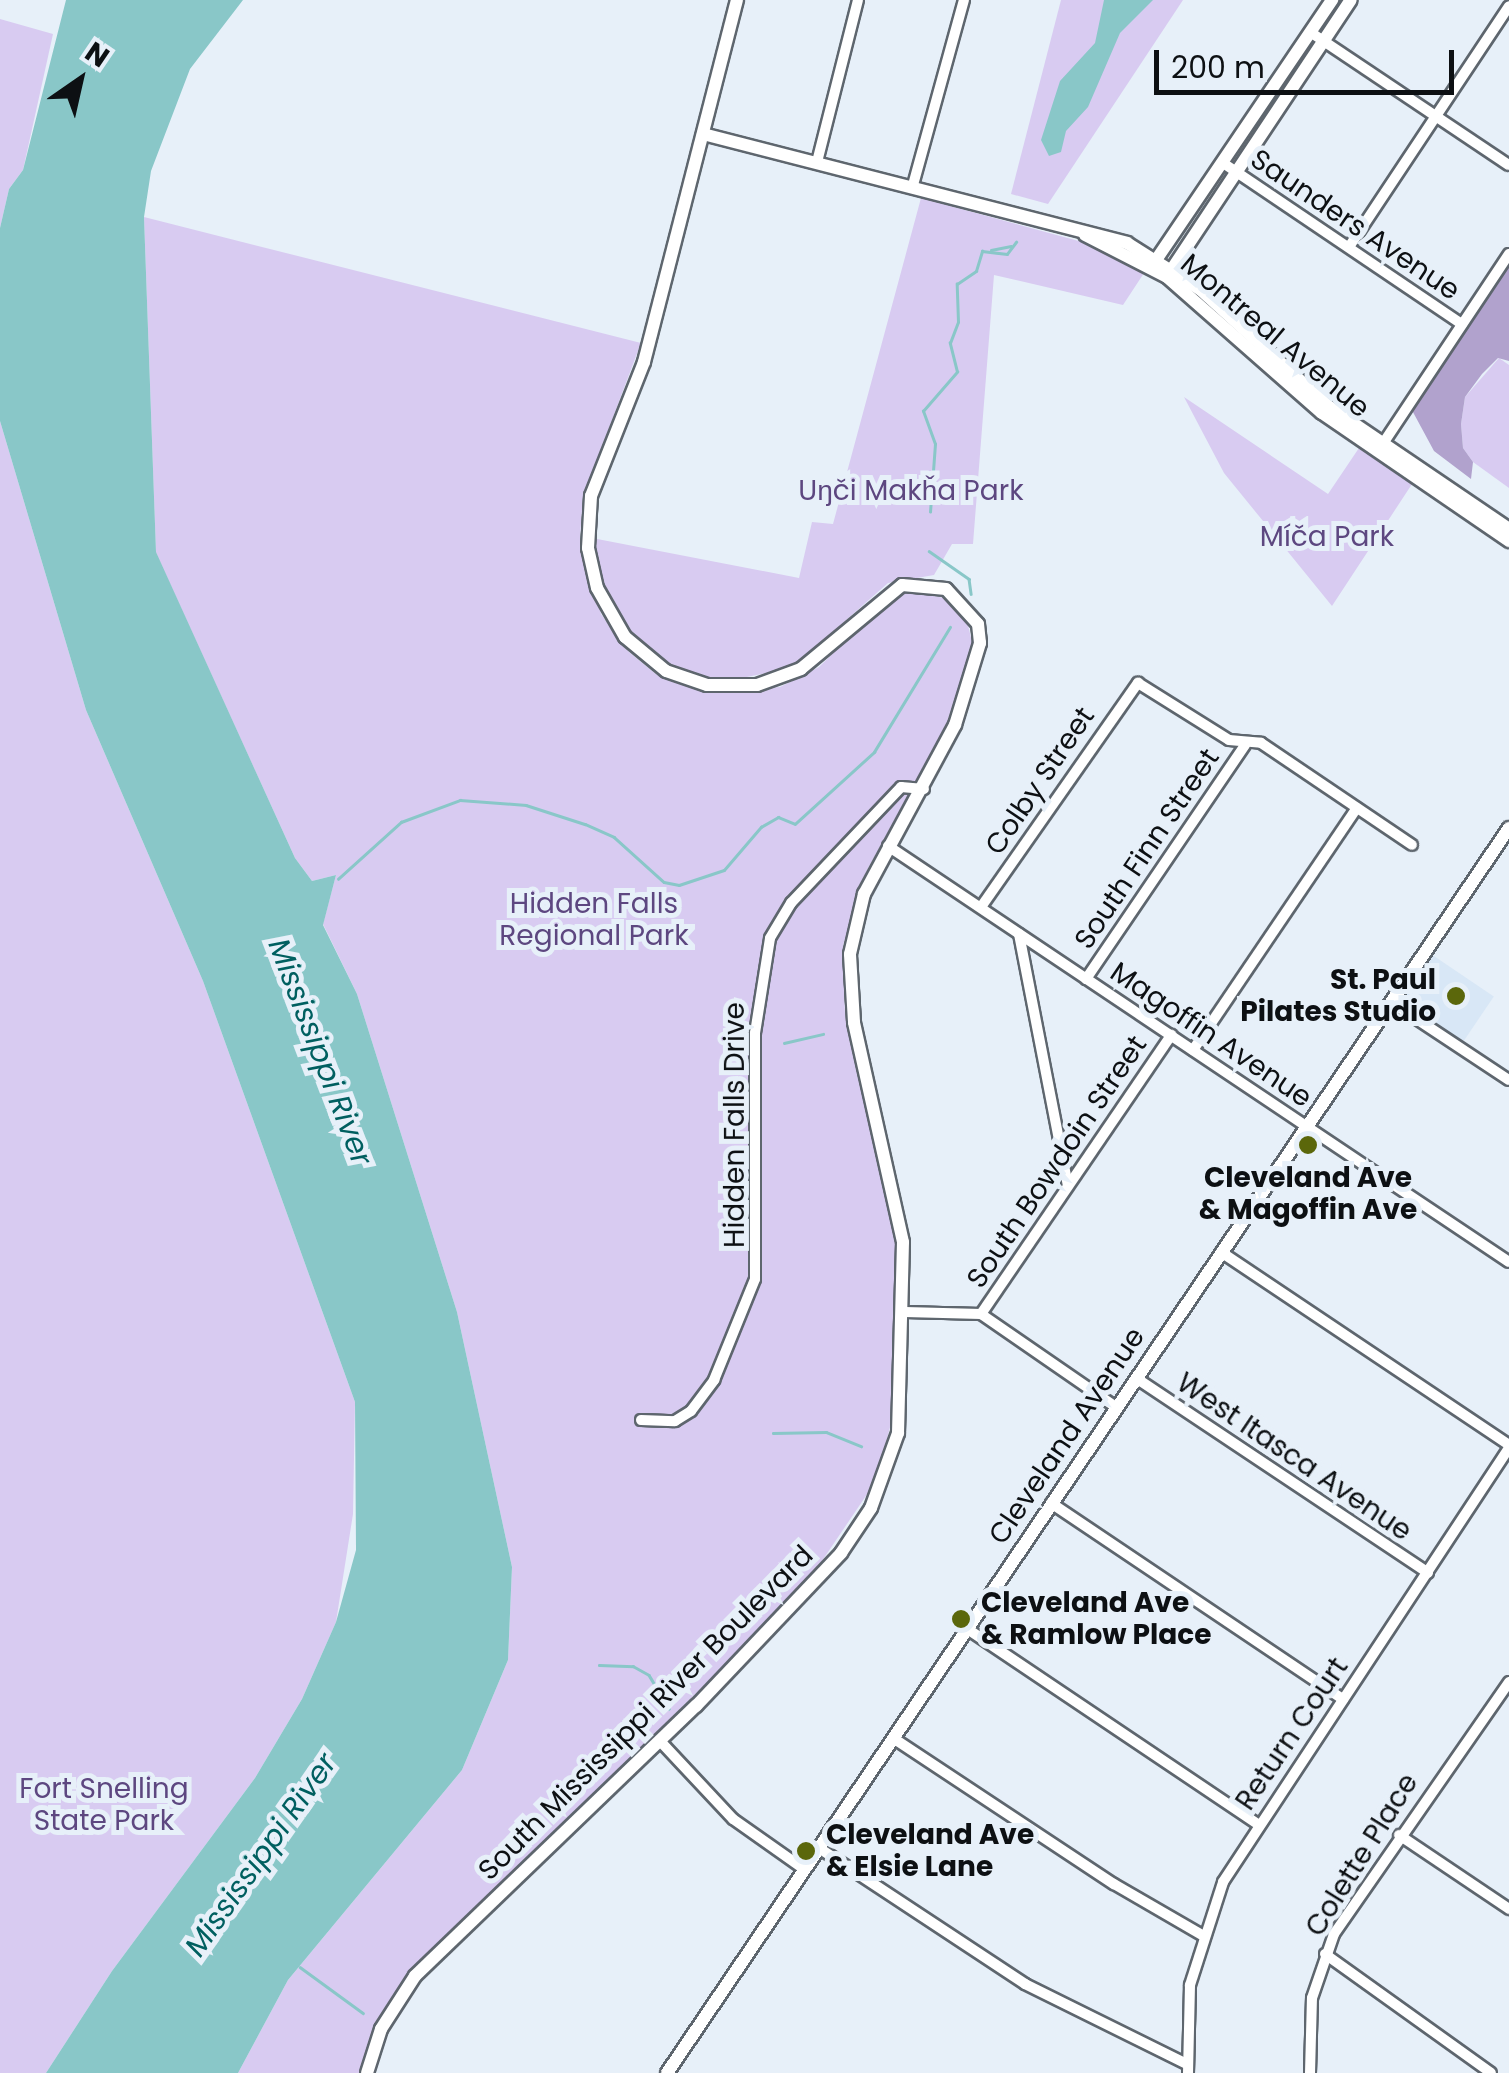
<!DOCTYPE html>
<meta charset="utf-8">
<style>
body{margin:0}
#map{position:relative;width:1509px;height:2073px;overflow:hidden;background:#e7f0f9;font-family:Poppins,sans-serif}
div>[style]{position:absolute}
.built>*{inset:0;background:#d8e7f6;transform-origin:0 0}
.green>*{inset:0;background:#d8cbf1}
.forest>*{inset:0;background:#b1a2cd}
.water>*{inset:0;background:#89c7c8}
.stream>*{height:2.5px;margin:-1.25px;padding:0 1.25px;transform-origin:1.25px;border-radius:1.25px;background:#89c7c8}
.roads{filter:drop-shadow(2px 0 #5e666e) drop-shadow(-2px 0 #5e666e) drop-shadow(0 2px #5e666e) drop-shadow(0 -2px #5e666e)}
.minor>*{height:10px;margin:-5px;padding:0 5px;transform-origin:5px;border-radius:5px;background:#fff}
.tertiary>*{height:12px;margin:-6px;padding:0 6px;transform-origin:6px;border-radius:6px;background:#fff}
.dots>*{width:28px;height:28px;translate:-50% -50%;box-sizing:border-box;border:5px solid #e7f0f9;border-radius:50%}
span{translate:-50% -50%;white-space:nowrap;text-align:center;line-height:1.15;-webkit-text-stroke:10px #e7f0f9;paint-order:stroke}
.street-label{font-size:28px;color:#0d1013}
.park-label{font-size:28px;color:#5d4780}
.poi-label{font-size:28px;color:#0d1013;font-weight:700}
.right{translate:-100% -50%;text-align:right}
.left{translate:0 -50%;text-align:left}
.water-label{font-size:30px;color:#005f60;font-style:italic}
.north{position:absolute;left:30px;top:30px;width:100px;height:100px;-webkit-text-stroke:8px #e7f0f9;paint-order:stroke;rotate:34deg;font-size:28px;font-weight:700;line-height:40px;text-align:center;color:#0d1013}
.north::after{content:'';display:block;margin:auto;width:35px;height:45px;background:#0d1013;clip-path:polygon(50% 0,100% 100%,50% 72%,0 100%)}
.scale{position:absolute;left:1154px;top:50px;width:300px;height:45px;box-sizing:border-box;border:5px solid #0d1013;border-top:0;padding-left:12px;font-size:30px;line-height:35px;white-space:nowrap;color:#0d1013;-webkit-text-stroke:8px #e7f0f9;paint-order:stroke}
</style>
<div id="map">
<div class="built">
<i style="left:1425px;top:950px;width:83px;height:65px;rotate:34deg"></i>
</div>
<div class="green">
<i style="clip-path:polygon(1061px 0,1183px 0,1048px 204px,1011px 194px)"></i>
<i style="clip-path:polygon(0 19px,53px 34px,23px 170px,9px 189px,0 228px)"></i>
<i style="clip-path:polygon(921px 198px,1086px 243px,1146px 270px,1123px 305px,994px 275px,973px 544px,952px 544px,934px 575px,888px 583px,792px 668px,722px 682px,669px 665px,644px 648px,609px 604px,592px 538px,799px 578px,812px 522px,833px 524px)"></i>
<i style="clip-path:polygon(144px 217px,641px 343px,583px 497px,580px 537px,601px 614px,629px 652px,657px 675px,712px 693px,780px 687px,819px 667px,881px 606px,909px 591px,949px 599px,967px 621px,973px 646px,943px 734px,867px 870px,843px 945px,845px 1015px,897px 1251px,894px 1412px,876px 1481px,805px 1586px,417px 1968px,362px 2073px,238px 2073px,288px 1980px,462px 1770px,508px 1660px,512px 1567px,457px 1312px,357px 994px,323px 924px,336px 875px,312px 881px,295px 858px,156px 553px)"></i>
<i style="clip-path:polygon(1499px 358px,1509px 365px,1509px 488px,1473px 462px,1463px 448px,1461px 424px,1465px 397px)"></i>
<i style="clip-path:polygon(1184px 397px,1328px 494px,1361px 445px,1414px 481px,1332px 606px,1224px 473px)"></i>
<i style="clip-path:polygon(0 421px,86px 710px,203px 981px,355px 1402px,353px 1514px,336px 1622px,302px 1699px,255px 1778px,112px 1971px,46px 2073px,0 2073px)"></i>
</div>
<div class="forest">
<i style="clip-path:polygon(1509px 247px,1509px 361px,1498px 358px,1482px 374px,1465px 397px,1461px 424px,1463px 448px,1473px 462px,1471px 479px,1434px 451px,1407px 401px)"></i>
</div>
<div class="water">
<i style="clip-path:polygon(66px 0,243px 0,190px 69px,151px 171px,144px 217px,156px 552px,295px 858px,312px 881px,336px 875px,323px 925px,357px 994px,457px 1312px,512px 1567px,508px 1660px,462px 1770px,288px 1980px,238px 2073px,46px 2073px,112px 1971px,255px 1778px,302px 1699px,336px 1622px,356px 1550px,355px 1402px,203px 981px,86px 710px,0 421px,0 228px,9px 189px,23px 170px)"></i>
<i style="clip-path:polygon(1104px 0,1153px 0,1120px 33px,1088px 107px,1066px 131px,1061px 152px,1049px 156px,1041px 140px,1060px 81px,1095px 43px)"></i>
</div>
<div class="stream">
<i style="left:991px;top:250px;width:20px;rotate:-11deg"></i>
<i style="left:930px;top:512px;width:68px;rotate:-85.8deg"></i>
<i style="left:935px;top:444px;width:35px;rotate:-110deg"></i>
<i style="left:923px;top:411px;width:52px;rotate:-48.9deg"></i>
<i style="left:957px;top:372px;width:30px;rotate:-104deg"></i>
<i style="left:950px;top:343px;width:22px;rotate:-69deg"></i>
<i style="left:958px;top:322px;width:38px;rotate:-92deg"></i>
<i style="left:957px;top:284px;width:23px;rotate:-34deg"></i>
<i style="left:976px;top:271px;width:21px;rotate:-73deg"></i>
<i style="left:982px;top:251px;width:25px;rotate:7deg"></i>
<i style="left:1007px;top:254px;width:15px;rotate:-53deg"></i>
<i style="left:929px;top:551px;width:49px;rotate:35deg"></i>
<i style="left:969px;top:579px;width:15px;rotate:82deg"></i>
<i style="left:338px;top:879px;width:85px;rotate:-42.1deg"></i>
<i style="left:401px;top:822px;width:63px;rotate:-20.4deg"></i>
<i style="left:460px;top:800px;width:66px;rotate:4.3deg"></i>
<i style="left:526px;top:805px;width:62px;rotate:17.9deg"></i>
<i style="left:585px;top:824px;width:32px;rotate:24deg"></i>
<i style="left:614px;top:837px;width:67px;rotate:42deg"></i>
<i style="left:664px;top:882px;width:15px;rotate:11deg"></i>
<i style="left:679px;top:885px;width:47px;rotate:-18.4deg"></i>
<i style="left:724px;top:870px;width:57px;rotate:-49.3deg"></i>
<i style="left:761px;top:827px;width:20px;rotate:-30deg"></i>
<i style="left:778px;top:817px;width:18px;rotate:22deg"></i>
<i style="left:795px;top:824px;width:107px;rotate:-42.3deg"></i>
<i style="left:874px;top:752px;width:146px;rotate:-58.7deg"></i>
<i style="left:784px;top:1043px;width:40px;rotate:-13deg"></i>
<i style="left:773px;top:1433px;width:53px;rotate:-1.1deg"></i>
<i style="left:826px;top:1432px;width:38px;rotate:22deg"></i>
<i style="left:599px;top:1665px;width:34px;rotate:2deg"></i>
<i style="left:633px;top:1666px;width:18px;rotate:29deg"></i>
<i style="left:649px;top:1675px;width:39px;rotate:59deg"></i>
<i style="left:300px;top:1967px;width:78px;rotate:36.1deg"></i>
</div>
<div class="roads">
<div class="minor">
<i style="left:1310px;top:32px;width:239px;rotate:33.8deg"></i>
<i style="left:817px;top:162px;width:167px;rotate:-75.8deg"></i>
<i style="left:1223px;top:163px;width:288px;rotate:34deg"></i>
<i style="left:913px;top:185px;width:192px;rotate:-74.6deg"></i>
<i style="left:1349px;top:247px;width:289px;rotate:-56.4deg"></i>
<i style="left:1380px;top:448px;width:233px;rotate:-56.4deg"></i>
<i style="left:888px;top:846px;width:747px;rotate:33.82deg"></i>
<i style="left:981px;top:907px;width:274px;rotate:-55deg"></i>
<i style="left:1138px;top:683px;width:107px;rotate:32.1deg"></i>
<i style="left:1229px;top:740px;width:32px;rotate:5deg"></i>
<i style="left:1261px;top:743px;width:182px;rotate:34deg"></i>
<i style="left:1019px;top:934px;width:256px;rotate:79deg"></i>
<i style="left:1086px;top:979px;width:283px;rotate:-55.8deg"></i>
<i style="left:1391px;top:1002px;width:141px;rotate:33.5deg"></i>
<i style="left:1193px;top:1050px;width:292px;rotate:-55.9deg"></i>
<i style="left:1221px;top:1252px;width:347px;rotate:33.8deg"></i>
<i style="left:905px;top:1312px;width:76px;rotate:1.5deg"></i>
<i style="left:981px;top:1314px;width:164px;rotate:34.6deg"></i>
<i style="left:981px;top:1314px;width:338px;rotate:-55.7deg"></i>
<i style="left:1136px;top:1378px;width:351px;rotate:33.7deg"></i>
<i style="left:641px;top:1420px;width:34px;rotate:2deg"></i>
<i style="left:675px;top:1421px;width:19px;rotate:-32deg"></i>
<i style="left:691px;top:1411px;width:39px;rotate:-53deg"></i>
<i style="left:714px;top:1380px;width:109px;rotate:-67.9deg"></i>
<i style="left:755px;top:1279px;width:246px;rotate:-90deg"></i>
<i style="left:755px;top:1033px;width:96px;rotate:-81deg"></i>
<i style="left:770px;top:938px;width:41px;rotate:-59deg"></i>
<i style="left:791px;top:903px;width:160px;rotate:-46.5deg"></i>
<i style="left:901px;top:787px;width:23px;rotate:5deg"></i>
<i style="left:1051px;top:1503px;width:352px;rotate:33.9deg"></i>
<i style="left:966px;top:1628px;width:352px;rotate:33.9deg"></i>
<i style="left:893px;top:1738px;width:265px;rotate:33.5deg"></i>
<i style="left:1114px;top:1884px;width:102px;rotate:30.1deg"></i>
<i style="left:660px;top:1741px;width:107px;rotate:46.9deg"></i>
<i style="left:733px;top:1819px;width:87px;rotate:35.2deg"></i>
<i style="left:1399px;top:1835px;width:133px;rotate:33.9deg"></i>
<i style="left:819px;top:1848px;width:247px;rotate:33.4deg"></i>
<i style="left:1025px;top:1984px;width:181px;rotate:26.3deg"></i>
<i style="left:1325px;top:1954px;width:204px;rotate:35.6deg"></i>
<i style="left:1188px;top:2073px;width:88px;rotate:-88.7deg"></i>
<i style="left:1190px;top:1985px;width:108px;rotate:-72.2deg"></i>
<i style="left:1223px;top:1882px;width:520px;rotate:-56.62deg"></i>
<i style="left:1310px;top:2073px;width:75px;rotate:-88.5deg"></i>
<i style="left:1312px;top:1998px;width:68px;rotate:-71deg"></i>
<i style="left:1334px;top:1934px;width:307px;rotate:-55.2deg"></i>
</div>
<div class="tertiary">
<i style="left:703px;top:134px;width:438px;rotate:14.4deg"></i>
<i style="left:1127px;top:243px;width:88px;rotate:32.4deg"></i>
<i style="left:1201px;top:290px;width:172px;rotate:42.4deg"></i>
<i style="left:1328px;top:406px;width:219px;rotate:34.2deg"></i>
<i style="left:1085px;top:235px;width:92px;rotate:27.1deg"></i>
<i style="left:1167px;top:277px;width:206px;rotate:41.3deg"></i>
<i style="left:1322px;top:413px;width:227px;rotate:34.4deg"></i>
<i style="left:1154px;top:263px;width:318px;rotate:-55.9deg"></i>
<i style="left:1168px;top:275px;width:330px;rotate:-56.4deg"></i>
<i style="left:367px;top:2073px;width:46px;rotate:-72.3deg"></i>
<i style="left:381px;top:2029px;width:63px;rotate:-57.3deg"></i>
<i style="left:415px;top:1976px;width:390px;rotate:-43.9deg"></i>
<i style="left:696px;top:1706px;width:211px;rotate:-46.5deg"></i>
<i style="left:841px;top:1553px;width:54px;rotate:-56.3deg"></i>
<i style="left:871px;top:1508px;width:80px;rotate:-70.2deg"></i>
<i style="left:898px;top:1433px;width:191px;rotate:-88.5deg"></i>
<i style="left:903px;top:1242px;width:225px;rotate:-102.6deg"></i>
<i style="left:854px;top:1022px;width:68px;rotate:-93.4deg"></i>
<i style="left:850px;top:954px;width:62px;rotate:-76.9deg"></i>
<i style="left:864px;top:894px;width:192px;rotate:-61.7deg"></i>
<i style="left:955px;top:725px;width:86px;rotate:-73deg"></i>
<i style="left:980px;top:643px;width:19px;rotate:-96deg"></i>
<i style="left:978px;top:624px;width:47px;rotate:-132.4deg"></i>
<i style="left:946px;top:589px;width:44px;rotate:-174.8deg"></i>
<i style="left:902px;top:585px;width:131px;rotate:140.3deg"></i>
<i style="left:801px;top:669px;width:47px;rotate:160deg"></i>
<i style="left:757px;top:685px;width:50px;rotate:180deg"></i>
<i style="left:707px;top:685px;width:43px;rotate:-161.1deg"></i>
<i style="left:666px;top:671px;width:53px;rotate:-140.3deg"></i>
<i style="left:625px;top:637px;width:56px;rotate:-119.7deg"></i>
<i style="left:597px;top:588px;width:41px;rotate:-102.7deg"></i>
<i style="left:588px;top:548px;width:52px;rotate:-86.7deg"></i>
<i style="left:591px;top:496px;width:144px;rotate:-68.4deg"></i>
<i style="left:644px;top:362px;width:374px;rotate:-75.6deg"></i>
<i style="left:667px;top:2073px;width:1503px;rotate:-55.93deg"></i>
</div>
</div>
<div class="dots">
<i style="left:1456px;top:996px;background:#5b670b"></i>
<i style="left:1308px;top:1145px;background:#5b670b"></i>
<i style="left:961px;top:1619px;background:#5b670b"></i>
<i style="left:806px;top:1851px;background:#5b670b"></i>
</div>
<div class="street-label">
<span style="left:1355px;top:225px;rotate:34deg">Saunders Avenue</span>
<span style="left:1275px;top:336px;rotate:40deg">Montreal Avenue</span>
<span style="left:1040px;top:781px;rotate:-56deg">Colby Street</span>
<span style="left:1147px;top:849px;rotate:-56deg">South Finn Street</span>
<span style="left:1211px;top:1035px;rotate:34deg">Magoffin Avenue</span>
<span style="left:735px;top:1125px;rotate:-90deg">Hidden Falls Drive</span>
<span style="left:1057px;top:1162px;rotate:-56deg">South Bowdoin Street</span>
<span style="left:1067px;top:1436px;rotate:-56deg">Cleveland Avenue</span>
<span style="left:1294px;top:1457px;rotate:34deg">West Itasca Avenue</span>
<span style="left:646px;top:1713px;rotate:-45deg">South Mississippi River Boulevard</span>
<span style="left:1292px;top:1734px;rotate:-56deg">Return Court</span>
<span style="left:1362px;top:1855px;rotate:-58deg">Colette Place</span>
</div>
<div class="park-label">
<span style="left:911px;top:491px">Uŋči Makȟa Park</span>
<span style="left:1327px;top:537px">Míča Park</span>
<span style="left:594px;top:920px">Hidden Falls<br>Regional Park</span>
<span style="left:104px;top:1805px">Fort Snelling<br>State Park</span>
</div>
<div class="poi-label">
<span class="right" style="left:1436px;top:996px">St. Paul<br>Pilates Studio</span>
<span style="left:1308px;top:1194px">Cleveland Ave<br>&amp; Magoffin Ave</span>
<span class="left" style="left:981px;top:1619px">Cleveland Ave<br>&amp; Ramlow Place</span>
<span class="left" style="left:826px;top:1851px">Cleveland Ave<br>&amp; Elsie Lane</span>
</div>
<div class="water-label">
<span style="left:320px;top:1052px;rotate:69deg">Mississippi River</span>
<span style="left:261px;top:1855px;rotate:-55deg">Mississippi River</span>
</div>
<div class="north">N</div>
<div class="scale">200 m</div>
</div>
